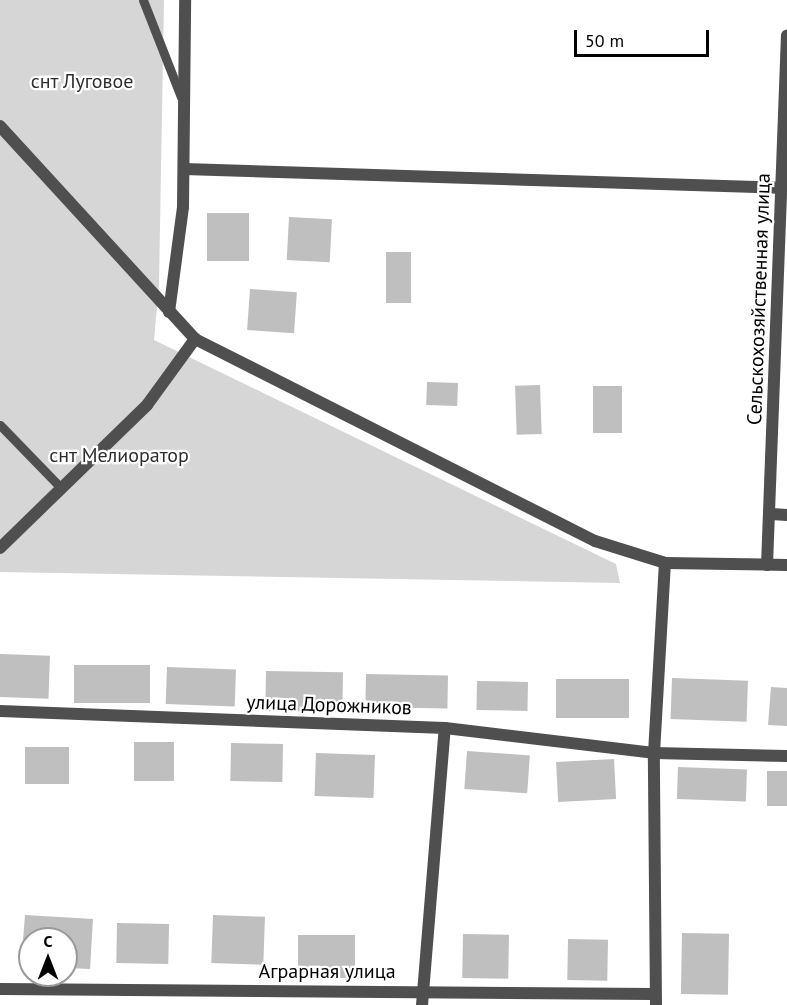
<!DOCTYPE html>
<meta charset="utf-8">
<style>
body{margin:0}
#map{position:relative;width:787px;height:1005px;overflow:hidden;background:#fff;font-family:"PT Sans",sans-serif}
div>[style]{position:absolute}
.green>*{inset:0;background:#d6d6d6}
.building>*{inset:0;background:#bfbfbf;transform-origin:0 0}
.lane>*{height:9px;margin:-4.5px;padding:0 4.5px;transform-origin:4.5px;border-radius:4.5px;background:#4f4f4f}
.street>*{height:12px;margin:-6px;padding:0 6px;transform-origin:6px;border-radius:6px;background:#4f4f4f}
span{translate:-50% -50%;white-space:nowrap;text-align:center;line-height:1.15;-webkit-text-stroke:4.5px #fff;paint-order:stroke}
.park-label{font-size:20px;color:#2d2d2d}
.street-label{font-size:20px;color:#000}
.north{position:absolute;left:18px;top:927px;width:60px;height:60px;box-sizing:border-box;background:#fff;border:2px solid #999;border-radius:50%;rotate:0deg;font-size:16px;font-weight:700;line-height:24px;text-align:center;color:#000}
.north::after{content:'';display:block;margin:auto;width:21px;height:27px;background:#000;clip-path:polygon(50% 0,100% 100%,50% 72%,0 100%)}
.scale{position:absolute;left:574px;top:30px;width:135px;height:27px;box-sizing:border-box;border:3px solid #000;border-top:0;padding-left:8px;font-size:18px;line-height:21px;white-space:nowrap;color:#000;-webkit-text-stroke:4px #fff;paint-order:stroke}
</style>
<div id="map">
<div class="green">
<i style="clip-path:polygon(0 0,164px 0,159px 285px,154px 340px,616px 564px,620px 583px,0 572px)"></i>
</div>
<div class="building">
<i style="left:207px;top:213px;width:42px;height:48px"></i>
<i style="left:289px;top:217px;width:43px;height:43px;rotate:3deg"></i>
<i style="left:386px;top:252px;width:25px;height:51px"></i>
<i style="left:250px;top:289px;width:47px;height:41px;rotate:4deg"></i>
<i style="left:427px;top:382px;width:31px;height:23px;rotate:2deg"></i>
<i style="left:540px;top:385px;width:49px;height:25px;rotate:88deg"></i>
<i style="left:622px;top:386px;width:47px;height:29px;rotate:90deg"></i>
<i style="left:0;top:654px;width:50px;height:43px;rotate:2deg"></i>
<i style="left:74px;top:665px;width:76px;height:38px"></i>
<i style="left:167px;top:667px;width:69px;height:37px;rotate:2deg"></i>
<i style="left:266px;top:671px;width:77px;height:40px;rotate:1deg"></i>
<i style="left:366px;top:674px;width:82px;height:33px;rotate:1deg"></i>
<i style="left:672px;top:678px;width:76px;height:41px;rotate:2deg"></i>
<i style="left:556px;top:679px;width:73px;height:39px"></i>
<i style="left:477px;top:681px;width:51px;height:29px;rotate:1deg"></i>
<i style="clip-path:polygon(771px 687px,787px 688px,787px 726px,768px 725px)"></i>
<i style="left:134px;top:742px;width:40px;height:39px"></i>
<i style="left:231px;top:743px;width:52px;height:38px;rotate:1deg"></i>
<i style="left:25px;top:747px;width:44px;height:37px"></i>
<i style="left:467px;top:751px;width:63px;height:38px;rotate:4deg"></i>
<i style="left:316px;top:753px;width:59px;height:43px;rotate:2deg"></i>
<i style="left:614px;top:759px;width:40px;height:58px;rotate:87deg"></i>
<i style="left:678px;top:767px;width:69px;height:32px;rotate:2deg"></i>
<i style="left:767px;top:771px;width:20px;height:35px"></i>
<i style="clip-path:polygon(25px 915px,93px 919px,90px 969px,66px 968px,66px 939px,30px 939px,30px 965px,21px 965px)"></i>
<i style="left:213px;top:915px;width:52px;height:48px;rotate:2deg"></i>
<i style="left:117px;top:923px;width:52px;height:40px;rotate:1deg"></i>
<i style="left:682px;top:933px;width:47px;height:61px;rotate:1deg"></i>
<i style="left:463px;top:934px;width:46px;height:44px;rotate:1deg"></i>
<i style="left:298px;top:935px;width:57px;height:43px"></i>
<i style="left:568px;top:939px;width:40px;height:41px;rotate:1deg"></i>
</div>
<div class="lane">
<i style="left:143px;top:0;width:104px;rotate:68.6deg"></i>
<i style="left:0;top:425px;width:88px;rotate:45.9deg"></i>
</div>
<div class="street">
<i style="left:0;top:126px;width:289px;rotate:47.5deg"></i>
<i style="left:195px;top:339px;width:448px;rotate:26.8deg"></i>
<i style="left:595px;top:541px;width:73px;rotate:17.4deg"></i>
<i style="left:665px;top:563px;width:122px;rotate:0.9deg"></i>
<i style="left:184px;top:169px;width:603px;rotate:1.8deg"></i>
<i style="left:169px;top:312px;width:106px;rotate:-82.4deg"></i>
<i style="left:183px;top:207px;width:207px;rotate:-89.4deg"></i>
<i style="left:772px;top:514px;width:15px;rotate:4deg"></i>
<i style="left:0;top:548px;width:205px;rotate:-44.2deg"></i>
<i style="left:147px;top:405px;width:82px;rotate:-54deg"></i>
<i style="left:767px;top:565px;width:530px;rotate:-87.84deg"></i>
<i style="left:0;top:711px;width:445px;rotate:2.2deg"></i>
<i style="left:445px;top:728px;width:210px;rotate:6.8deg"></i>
<i style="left:654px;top:753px;width:133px;rotate:1.3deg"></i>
<i style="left:0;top:989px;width:654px;rotate:0.44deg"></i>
<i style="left:422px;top:1005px;width:278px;rotate:-85.3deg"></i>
<i style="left:656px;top:1005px;width:252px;rotate:-90.5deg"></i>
<i style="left:654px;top:753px;width:190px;rotate:-86.7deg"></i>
</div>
<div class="park-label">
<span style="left:82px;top:81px">снт Луговое</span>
<span style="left:119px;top:455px">снт Мелиоратор</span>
</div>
<div class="street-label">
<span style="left:759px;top:299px;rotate:-88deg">Сельскохозяйственная улица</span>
<span style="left:329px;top:705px;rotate:2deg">улица Дорожников</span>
<span style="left:327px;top:971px">Аграрная улица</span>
</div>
<div class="north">С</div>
<div class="scale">50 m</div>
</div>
